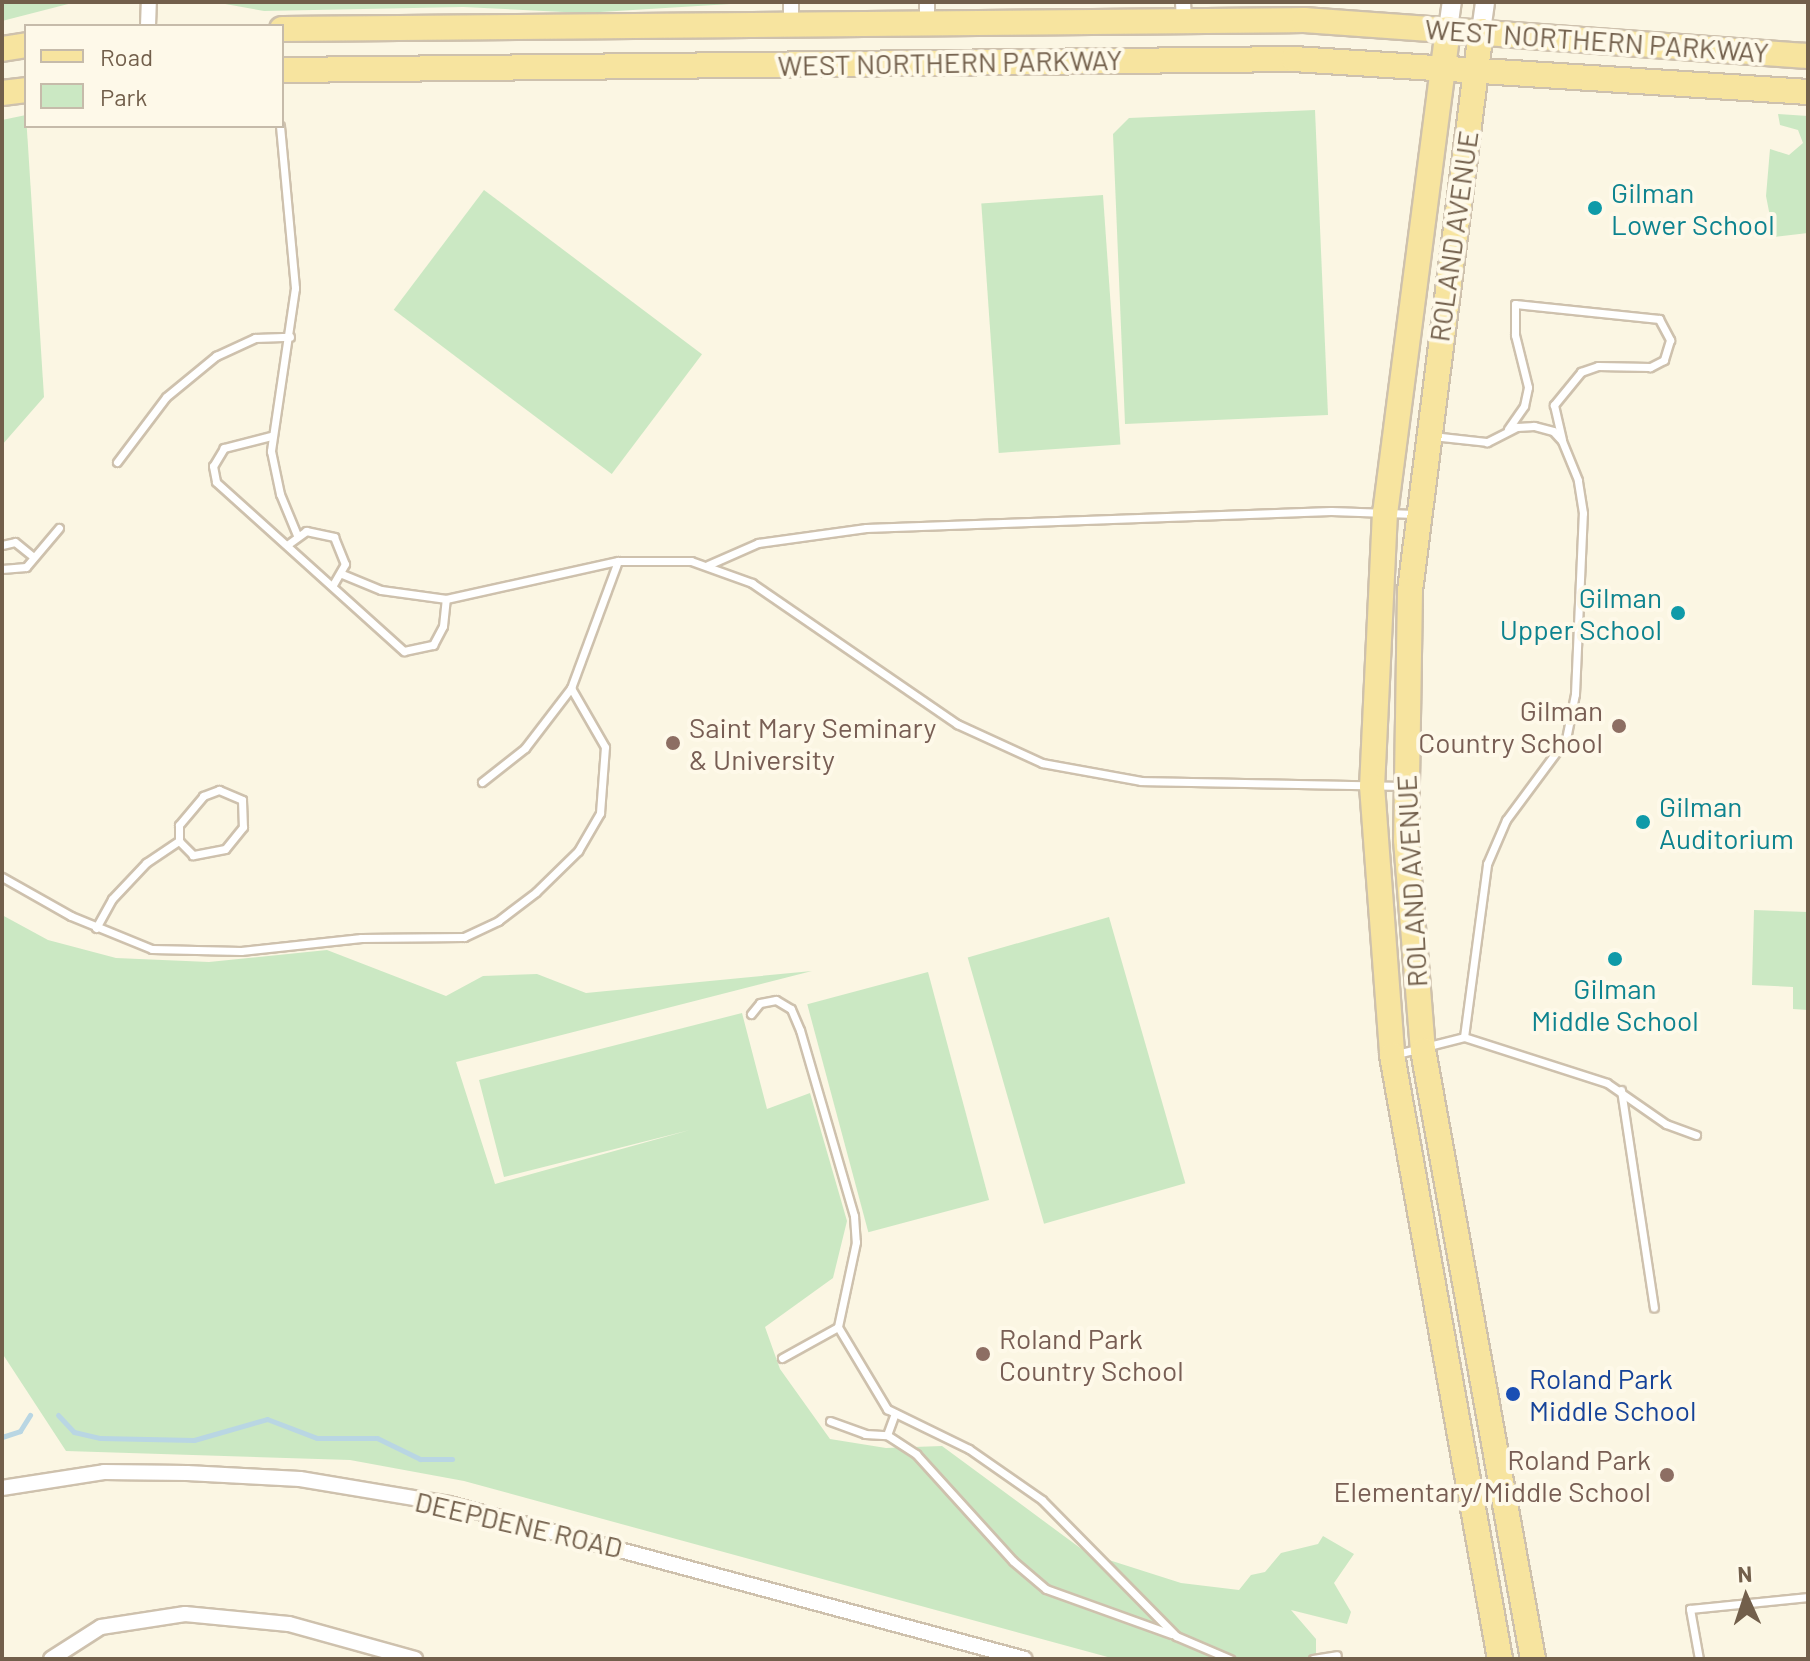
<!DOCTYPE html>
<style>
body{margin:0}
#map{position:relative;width:1810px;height:1661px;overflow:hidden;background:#fbf6e3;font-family:Barlow,sans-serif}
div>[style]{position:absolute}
.green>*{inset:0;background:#cbe8c3;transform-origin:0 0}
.stream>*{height:5px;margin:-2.5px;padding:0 2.5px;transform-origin:2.5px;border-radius:2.5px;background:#b9d6e3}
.roads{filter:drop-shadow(2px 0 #cec1ad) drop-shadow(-2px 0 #cec1ad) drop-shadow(0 2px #cec1ad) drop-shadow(0 -2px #cec1ad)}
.service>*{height:7px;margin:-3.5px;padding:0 3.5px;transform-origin:3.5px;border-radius:3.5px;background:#fff}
.minor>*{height:14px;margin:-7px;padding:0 7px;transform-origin:7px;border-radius:7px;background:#fff}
.tertiary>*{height:18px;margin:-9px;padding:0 9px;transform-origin:9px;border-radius:9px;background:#fff}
.primary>*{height:24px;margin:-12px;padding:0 12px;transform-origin:12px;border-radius:12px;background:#f7e49f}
.dots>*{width:22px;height:22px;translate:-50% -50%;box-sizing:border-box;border:4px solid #fef9e9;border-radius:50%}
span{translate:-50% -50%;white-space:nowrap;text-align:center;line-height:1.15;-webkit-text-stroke:8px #fef9e9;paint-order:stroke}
.street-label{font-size:28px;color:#725f4b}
.culture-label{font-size:28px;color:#0d838f}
.left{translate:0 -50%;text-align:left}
.right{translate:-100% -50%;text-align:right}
.education-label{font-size:28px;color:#785e54}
.transit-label{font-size:28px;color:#164399}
.frame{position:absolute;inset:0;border:4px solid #725f4b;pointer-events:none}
.legend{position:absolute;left:24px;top:24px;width:260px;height:104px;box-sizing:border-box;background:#fef9e9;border:2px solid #c6bbaa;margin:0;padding:10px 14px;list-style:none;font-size:24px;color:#725f4b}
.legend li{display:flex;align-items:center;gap:16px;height:40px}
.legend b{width:40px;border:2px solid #c6bbaa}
.north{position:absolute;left:1706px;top:1557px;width:80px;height:80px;-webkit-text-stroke:6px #fef9e9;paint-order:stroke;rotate:357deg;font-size:22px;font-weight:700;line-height:32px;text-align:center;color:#725f4b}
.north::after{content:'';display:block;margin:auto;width:28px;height:36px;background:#725f4b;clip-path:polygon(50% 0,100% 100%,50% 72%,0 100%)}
</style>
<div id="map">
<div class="green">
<i style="clip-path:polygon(2px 2px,76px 2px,2px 21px)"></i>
<i style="clip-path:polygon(214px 2px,763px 2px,584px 13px,463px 7px,264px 11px)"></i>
<i style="clip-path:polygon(1315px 110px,1328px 415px,1125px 424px,1113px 134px,1129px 118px)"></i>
<i style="clip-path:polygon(1778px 114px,1808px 116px,1808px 233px,1774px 237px,1766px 196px,1770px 149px,1789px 155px,1803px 143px,1798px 130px,1780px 125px)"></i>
<i style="clip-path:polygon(26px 115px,44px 397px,2px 445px,2px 120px)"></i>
<i style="left:484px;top:190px;width:273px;height:150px;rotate:37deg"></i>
<i style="left:1103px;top:195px;width:250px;height:122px;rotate:86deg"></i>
<i style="clip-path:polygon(1754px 910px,1808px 912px,1808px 1010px,1793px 1009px,1793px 987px,1752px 985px)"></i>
<i style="clip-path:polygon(2px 915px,48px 940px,116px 958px,209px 962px,327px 950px,446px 996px,483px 976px,537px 974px,586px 993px,812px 971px,456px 1062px,495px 1184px,690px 1130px,504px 1177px,479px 1080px,742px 1013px,767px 1109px,810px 1093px,847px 1221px,833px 1278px,765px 1327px,780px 1369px,830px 1439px,886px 1448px,942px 1446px,1087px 1553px,1181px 1583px,1239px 1590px,1251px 1575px,1265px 1572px,1281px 1553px,1318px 1544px,1323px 1536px,1354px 1554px,1334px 1583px,1351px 1612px,1347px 1624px,1291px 1610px,1316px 1639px,1316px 1659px,1115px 1659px,464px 1481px,350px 1460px,66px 1451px,2px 1353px)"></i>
<i style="left:1109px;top:917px;width:277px;height:147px;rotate:74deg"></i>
<i style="left:928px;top:972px;width:236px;height:125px;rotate:75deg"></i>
</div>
<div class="stream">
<i style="left:58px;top:1415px;width:23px;rotate:47deg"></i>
<i style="left:74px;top:1432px;width:27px;rotate:13deg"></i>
<i style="left:100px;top:1438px;width:94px;rotate:1.2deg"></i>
<i style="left:194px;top:1440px;width:76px;rotate:-16deg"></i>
<i style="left:267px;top:1419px;width:53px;rotate:20.8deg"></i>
<i style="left:317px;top:1438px;width:60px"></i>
<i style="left:377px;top:1438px;width:48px;rotate:26deg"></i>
<i style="left:420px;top:1459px;width:32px"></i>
<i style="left:2px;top:1437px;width:19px;rotate:-18deg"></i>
<i style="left:20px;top:1431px;width:19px;rotate:-58deg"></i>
</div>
<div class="roads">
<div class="service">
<i style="left:280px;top:126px;width:163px;rotate:84.7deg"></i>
<i style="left:295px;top:288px;width:165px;rotate:98.4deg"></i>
<i style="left:271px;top:451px;width:44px;rotate:78.2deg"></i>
<i style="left:280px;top:494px;width:44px;rotate:67.5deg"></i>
<i style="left:1508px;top:429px;width:28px;rotate:-55deg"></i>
<i style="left:1524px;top:406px;width:19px;rotate:-78deg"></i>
<i style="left:1528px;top:387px;width:54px;rotate:-104deg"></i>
<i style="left:1515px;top:335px;width:31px;rotate:-90deg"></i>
<i style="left:1515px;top:304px;width:145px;rotate:5.9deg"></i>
<i style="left:1659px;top:319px;width:24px;rotate:62deg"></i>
<i style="left:1670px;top:340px;width:21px;rotate:107deg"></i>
<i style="left:1664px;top:360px;width:16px;rotate:153deg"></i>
<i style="left:1650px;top:367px;width:52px;rotate:-178.9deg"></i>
<i style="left:1598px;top:366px;width:18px;rotate:161deg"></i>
<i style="left:1581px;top:372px;width:43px;rotate:129.3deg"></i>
<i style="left:1554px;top:405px;width:35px;rotate:77deg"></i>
<i style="left:271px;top:436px;width:49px;rotate:165.7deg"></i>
<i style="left:224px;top:448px;width:21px;rotate:121deg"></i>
<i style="left:213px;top:466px;width:16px;rotate:79deg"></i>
<i style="left:216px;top:482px;width:253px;rotate:42deg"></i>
<i style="left:404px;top:651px;width:30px;rotate:-12deg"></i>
<i style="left:433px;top:645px;width:21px;rotate:-62deg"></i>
<i style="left:443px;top:626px;width:27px;rotate:-84deg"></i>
<i style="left:117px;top:462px;width:81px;rotate:-53deg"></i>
<i style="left:166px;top:397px;width:65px;rotate:-39.4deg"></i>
<i style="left:216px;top:356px;width:43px;rotate:-24.8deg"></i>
<i style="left:255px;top:338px;width:35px;rotate:-2deg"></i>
<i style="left:2px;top:545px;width:13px;rotate:-13deg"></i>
<i style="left:15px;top:542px;width:22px;rotate:39deg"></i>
<i style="left:287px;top:545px;width:24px;rotate:-36deg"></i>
<i style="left:306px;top:531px;width:29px;rotate:12deg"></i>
<i style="left:334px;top:537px;width:29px;rotate:68deg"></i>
<i style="left:345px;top:564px;width:24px;rotate:120deg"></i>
<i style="left:708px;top:565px;width:55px;rotate:-23.7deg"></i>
<i style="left:758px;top:543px;width:109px;rotate:-7.9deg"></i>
<i style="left:866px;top:528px;width:465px;rotate:-2.1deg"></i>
<i style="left:1331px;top:511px;width:85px;rotate:2deg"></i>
<i style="left:2px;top:569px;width:24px;rotate:-5deg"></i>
<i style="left:26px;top:567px;width:51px;rotate:-49.8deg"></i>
<i style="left:342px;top:574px;width:42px;rotate:22.3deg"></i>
<i style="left:381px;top:590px;width:66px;rotate:7.9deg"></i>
<i style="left:446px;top:599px;width:176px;rotate:-12.5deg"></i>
<i style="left:618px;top:561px;width:73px"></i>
<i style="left:691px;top:561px;width:65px;rotate:19.8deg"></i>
<i style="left:752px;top:583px;width:249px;rotate:34.5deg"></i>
<i style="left:957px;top:724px;width:94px;rotate:24.6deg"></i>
<i style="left:1042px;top:763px;width:101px;rotate:10.3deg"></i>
<i style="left:1141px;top:781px;width:260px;rotate:1.1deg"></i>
<i style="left:482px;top:782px;width:55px;rotate:-38.3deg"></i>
<i style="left:525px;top:748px;width:76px;rotate:-52.5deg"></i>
<i style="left:571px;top:688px;width:135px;rotate:-69.7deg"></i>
<i style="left:219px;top:790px;width:25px;rotate:23deg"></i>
<i style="left:242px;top:800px;width:27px;rotate:88deg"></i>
<i style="left:243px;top:827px;width:28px;rotate:129deg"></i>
<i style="left:225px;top:849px;width:33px;rotate:169deg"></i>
<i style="left:193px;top:855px;width:20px;rotate:-135deg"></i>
<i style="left:179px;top:841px;width:16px;rotate:-90deg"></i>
<i style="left:179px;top:825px;width:38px;rotate:-50deg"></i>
<i style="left:203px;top:796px;width:17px;rotate:-21deg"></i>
<i style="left:2px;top:877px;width:79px;rotate:29.5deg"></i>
<i style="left:71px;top:916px;width:87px;rotate:22.2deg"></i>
<i style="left:152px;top:949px;width:89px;rotate:1.3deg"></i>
<i style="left:241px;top:951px;width:121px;rotate:-6.2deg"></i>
<i style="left:361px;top:938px;width:103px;rotate:-0.6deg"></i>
<i style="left:464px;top:937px;width:38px;rotate:-25deg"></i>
<i style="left:498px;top:921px;width:48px;rotate:-37.3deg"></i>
<i style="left:536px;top:892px;width:59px;rotate:-44.3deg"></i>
<i style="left:578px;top:851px;width:44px;rotate:-59.9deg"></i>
<i style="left:600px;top:813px;width:66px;rotate:-85.7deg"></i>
<i style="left:605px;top:747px;width:68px;rotate:-120deg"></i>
<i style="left:96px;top:928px;width:33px;rotate:-61deg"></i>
<i style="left:112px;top:899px;width:50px;rotate:-46.6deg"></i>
<i style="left:146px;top:863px;width:40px;rotate:-34deg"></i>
<i style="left:751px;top:1014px;width:14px;rotate:-51deg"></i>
<i style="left:760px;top:1003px;width:16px;rotate:-11deg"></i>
<i style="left:776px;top:1000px;width:17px;rotate:31deg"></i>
<i style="left:791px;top:1009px;width:23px;rotate:67deg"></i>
<i style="left:800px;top:1030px;width:194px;rotate:73.8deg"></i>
<i style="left:854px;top:1216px;width:26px;rotate:86deg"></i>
<i style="left:856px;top:1242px;width:87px;rotate:102deg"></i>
<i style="left:838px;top:1327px;width:96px;rotate:59.1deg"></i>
<i style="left:887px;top:1409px;width:91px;rotate:26deg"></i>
<i style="left:969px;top:1449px;width:89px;rotate:34.9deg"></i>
<i style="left:1042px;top:1500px;width:191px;rotate:45.4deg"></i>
<i style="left:1176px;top:1636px;width:59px;rotate:23.1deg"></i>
<i style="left:1464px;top:1037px;width:150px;rotate:17.8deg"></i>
<i style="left:1607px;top:1083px;width:72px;rotate:34.8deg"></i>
<i style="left:1666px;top:1124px;width:32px;rotate:20deg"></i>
<i style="left:1397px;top:1054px;width:69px;rotate:-14.2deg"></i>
<i style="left:1464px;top:1037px;width:175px;rotate:-82.4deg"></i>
<i style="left:1487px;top:864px;width:48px;rotate:-66.6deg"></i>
<i style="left:1506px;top:820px;width:101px;rotate:-53.5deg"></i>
<i style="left:1566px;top:739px;width:46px;rotate:-78.7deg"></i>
<i style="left:1575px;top:694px;width:181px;rotate:-87.5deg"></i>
<i style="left:1583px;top:513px;width:33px;rotate:-99deg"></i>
<i style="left:1578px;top:480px;width:42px;rotate:-112.3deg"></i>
<i style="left:1562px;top:441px;width:13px;rotate:-132deg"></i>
<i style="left:1553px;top:431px;width:20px;rotate:-165deg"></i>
<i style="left:1534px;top:426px;width:17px;rotate:177deg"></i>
<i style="left:1517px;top:427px;width:34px;rotate:153deg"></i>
<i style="left:1487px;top:442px;width:54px;rotate:-173.7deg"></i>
<i style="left:1621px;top:1090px;width:220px;rotate:81.4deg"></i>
<i style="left:782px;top:1358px;width:64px;rotate:-29deg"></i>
<i style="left:830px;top:1421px;width:37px;rotate:20deg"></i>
<i style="left:865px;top:1434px;width:22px;rotate:3deg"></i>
<i style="left:887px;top:1435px;width:35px;rotate:33deg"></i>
<i style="left:916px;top:1454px;width:144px;rotate:47.8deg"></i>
<i style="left:1013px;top:1561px;width:43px;rotate:40.3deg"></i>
<i style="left:1046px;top:1589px;width:133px;rotate:19.8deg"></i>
<i style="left:887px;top:1435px;width:23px;rotate:-70deg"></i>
<i style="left:1313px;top:1659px;width:24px;rotate:-9deg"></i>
<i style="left:1699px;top:1659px;width:51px;rotate:-100.2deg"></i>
<i style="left:1690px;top:1609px;width:119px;rotate:-5.8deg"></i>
</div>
<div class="minor">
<i style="left:791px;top:2px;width:21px;rotate:90deg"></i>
<i style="left:927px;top:2px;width:20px;rotate:90deg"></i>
<i style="left:1183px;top:2px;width:17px;rotate:87deg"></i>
<i style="left:148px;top:26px;width:24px;rotate:-88deg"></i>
<i style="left:2px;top:1488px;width:103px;rotate:-8.9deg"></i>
<i style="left:104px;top:1472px;width:83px;rotate:0.7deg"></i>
<i style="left:187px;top:1473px;width:113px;rotate:3deg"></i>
<i style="left:300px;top:1479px;width:151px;rotate:9.5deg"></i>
<i style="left:449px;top:1504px;width:596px;rotate:15.06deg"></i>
<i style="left:51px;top:1659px;width:59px;rotate:-32.6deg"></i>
<i style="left:101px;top:1627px;width:85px;rotate:-8.8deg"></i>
<i style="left:185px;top:1614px;width:104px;rotate:5.5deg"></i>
<i style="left:289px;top:1624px;width:131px;rotate:15.5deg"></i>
</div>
<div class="tertiary">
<i style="left:1448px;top:29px;width:27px;rotate:-82deg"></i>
<i style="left:1481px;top:31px;width:29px;rotate:-82deg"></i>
</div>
<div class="primary">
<i style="left:282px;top:29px;width:1022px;rotate:-0.5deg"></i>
<i style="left:1304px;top:20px;width:505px;rotate:4.09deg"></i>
<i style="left:1448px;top:29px;width:487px;rotate:97.4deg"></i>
<i style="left:1385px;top:512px;width:274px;rotate:92.7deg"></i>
<i style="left:1372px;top:786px;width:270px;rotate:85.7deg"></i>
<i style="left:1392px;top:1055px;width:614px;rotate:79.86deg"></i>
<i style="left:1481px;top:31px;width:564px;rotate:97.23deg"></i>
<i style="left:1410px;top:591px;width:249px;rotate:90.9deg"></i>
<i style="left:1406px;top:840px;width:211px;rotate:85.4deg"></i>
<i style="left:1423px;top:1050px;width:619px;rotate:79.76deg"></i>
<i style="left:2px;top:49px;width:24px;rotate:-9deg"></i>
<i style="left:282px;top:70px;width:1012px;rotate:-0.62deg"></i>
<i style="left:1294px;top:59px;width:515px;rotate:3.67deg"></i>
<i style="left:2px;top:93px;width:24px;rotate:-7deg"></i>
</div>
</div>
<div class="dots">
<i style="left:1595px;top:208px;background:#0f9aa8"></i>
<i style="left:1678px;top:613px;background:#0f9aa8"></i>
<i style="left:1619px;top:726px;background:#8d6e63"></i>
<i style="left:673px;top:743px;background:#8d6e63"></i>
<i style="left:1643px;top:822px;background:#0f9aa8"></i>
<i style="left:1615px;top:959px;background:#0f9aa8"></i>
<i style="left:983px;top:1354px;background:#8d6e63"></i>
<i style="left:1513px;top:1394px;background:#1a4fb4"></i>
<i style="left:1667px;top:1475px;background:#8d6e63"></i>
</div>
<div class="street-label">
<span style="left:1597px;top:40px;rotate:4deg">WEST NORTHERN PARKWAY</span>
<span style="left:950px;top:62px;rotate:-1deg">WEST NORTHERN PARKWAY</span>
<span style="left:1453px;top:236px;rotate:-82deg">ROLAND AVENUE</span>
<span style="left:1411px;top:881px;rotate:-93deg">ROLAND AVENUE</span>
<span style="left:519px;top:1524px;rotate:13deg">DEEPDENE ROAD</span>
</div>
<div class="culture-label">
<span class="left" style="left:1611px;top:208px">Gilman<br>Lower School</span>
<span class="right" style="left:1662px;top:613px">Gilman<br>Upper School</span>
<span class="left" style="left:1659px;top:822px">Gilman<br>Auditorium</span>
<span style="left:1615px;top:1004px">Gilman<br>Middle School</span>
</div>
<div class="education-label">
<span class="right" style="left:1603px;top:726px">Gilman<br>Country School</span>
<span class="left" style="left:689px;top:743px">Saint Mary Seminary<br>&amp; University</span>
<span class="left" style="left:999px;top:1354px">Roland Park<br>Country School</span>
<span class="right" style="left:1651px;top:1475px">Roland Park<br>Elementary/Middle School</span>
</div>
<div class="transit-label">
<span class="left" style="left:1529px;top:1394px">Roland Park<br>Middle School</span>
</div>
<div class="frame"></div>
<ul class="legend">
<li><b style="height:10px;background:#f7e49f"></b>Road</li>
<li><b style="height:22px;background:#cbe8c3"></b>Park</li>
</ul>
<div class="north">N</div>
</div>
